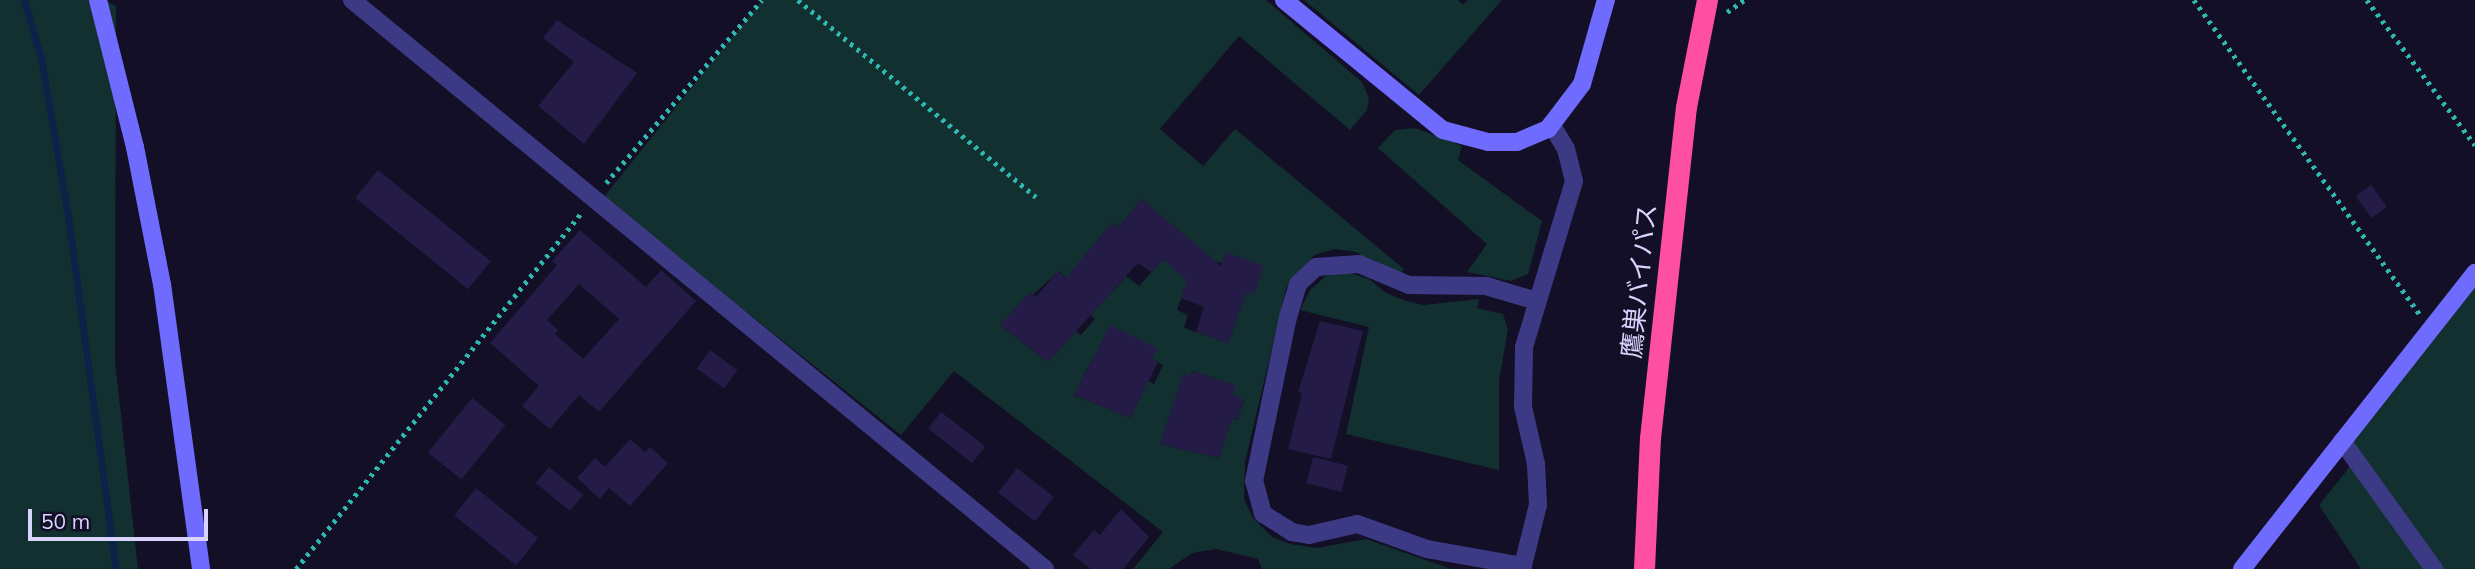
<!DOCTYPE html>
<meta charset="utf-8">
<style>
body{margin:0}
#map{position:relative;width:2475px;height:569px;overflow:hidden;background:#130f26;font-family:Mulish,"Noto Sans JP",sans-serif}
div>[style]{position:absolute}
.green>*{inset:0;background:#12302f}
.stream>*{height:7px;margin:-3.5px;padding:0 3.5px;transform-origin:3.5px;border-radius:3.5px;background:#0c2248}
.building>*{inset:0;background:#241b47;transform-origin:0 0}
.path>*{height:4.5px;margin-top:-2.25px;transform-origin:0;background:repeating-linear-gradient(90deg,#2fb8b0 0 3.5px,transparent 0 8.5px)}
.street>*{height:18px;margin:-9px;padding:0 9px;transform-origin:9px;border-radius:9px;background:#3d3a85}
.secondary>*{height:18px;margin:-9px;padding:0 9px;transform-origin:9px;border-radius:9px;background:#6f6bff}
.highway>*{height:21px;margin:-10.5px;padding:0 10.5px;transform-origin:10.5px;border-radius:10.5px;background:#ff4fa3}
span{translate:-50% -50%;white-space:nowrap;text-align:center;line-height:1.15;-webkit-text-stroke:5px #130f26;paint-order:stroke}
.street-label{font-size:26px;color:#d9d4ff}
.scale{position:absolute;left:28px;top:509px;width:180px;height:32px;box-sizing:border-box;border:4px solid #d9d4ff;border-top:0;padding-left:9px;font-size:21px;line-height:24px;white-space:nowrap;color:#d9d4ff;-webkit-text-stroke:5px #130f26;paint-order:stroke}
</style>
<div id="map">
<div class="green">
<i style="clip-path:polygon(0 0,103px 0,116px 6px,115px 361px,138px 569px,0 569px)"></i>
<i style="clip-path:polygon(evenodd,762px 0,1266px 0,1362px 82px,1369px 98px,1367px 110px,1350px 130px,1239px 36px,1160px 129px,1203px 166px,1235px 129px,1404px 269px,1398px 276px,1356px 252px,1335px 249px,1314px 255px,1286px 288px,1245px 462px,1244px 499px,1253px 518px,1272px 537px,1290px 544px,1317px 548px,1366px 539px,1451px 569px,1262px 569px,1258px 559px,1216px 549px,1192px 553px,1169px 569px,1133px 569px,1163px 532px,954px 371px,901px 435px,603px 198px,762px 0,1142px 199px,1169px 264px,1163px 259px,1139px 286px,1126px 276px,1115px 289px,1084px 257px,1112px 223px,1118px 228px,1142px 199px,762px 0,1226px 253px,1247px 291px,1228px 343px,1184px 328px,1188px 315px,1177px 310px,1191px 270px,1211px 260px,1222px 263px,1226px 253px,762px 0,1059px 271px,1093px 302px,1086px 310px,1095px 319px,1081px 335px,1076px 331px,1048px 362px,1000px 325px,1059px 271px,762px 0,1157px 349px,1152px 359px,1163px 365px,1154px 384px,1148px 381px,1130px 418px,1074px 395px,1094px 356px,1157px 349px,762px 0,1192px 371px,1235px 385px,1232px 395px,1244px 400px,1237px 420px,1232px 418px,1219px 458px,1160px 444px,1174px 402px,1181px 404px,1192px 371px)"></i>
<i style="clip-path:polygon(1304px 0,1458px 0,1463px 5px,1468px 0,1502px 0,1419px 95px)"></i>
<i style="clip-path:polygon(1415px 128px,1462px 146px,1458px 160px,1542px 221px,1528px 274px,1511px 281px,1467px 272px,1487px 244px,1378px 148px,1395px 130px)"></i>
<i style="clip-path:polygon(1346px 272px,1369px 279px,1386px 293px,1406px 301px,1424px 305px,1479px 299px,1477px 308px,1503px 314px,1508px 329px,1499px 380px,1499px 470px,1346px 434px,1369px 327px,1300px 310px,1311px 289px,1326px 276px)"></i>
<i style="clip-path:polygon(2475px 273px,2475px 569px,2361px 569px,2319px 505px,2356px 459px,2342px 441px)"></i>
</div>
<div class="stream">
<i style="left:24px;top:0;width:60px;rotate:73.7deg"></i>
<i style="left:41px;top:58px;width:160px;rotate:80.3deg"></i>
<i style="left:68px;top:216px;width:356px;rotate:82.3deg"></i>
</div>
<div class="building">
<i style="clip-path:polygon(557px 20px,637px 73px,584px 144px,538px 106px,574px 62px,543px 38px)"></i>
<i style="left:378px;top:170px;width:145px;height:36px;rotate:39deg"></i>
<i style="left:2371px;top:185px;width:27px;height:19px;rotate:54deg"></i>
<i style="clip-path:polygon(1142px 199px,1221px 266px,1226px 252px,1264px 266px,1254px 294px,1247px 291px,1228px 343px,1196px 332px,1204px 307px,1181px 298px,1187px 280px,1163px 259px,1151px 272px,1138px 263px,1048px 362px,1000px 325px,1030px 292px,1036px 297px,1058px 271px,1066px 278px,1112px 223px,1118px 228px)"></i>
<i style="clip-path:polygon(evenodd,580px 230px,646px 287px,661px 270px,696px 301px,599px 412px,579px 395px,550px 429px,522px 406px,539px 386px,490px 343px,557px 265px,552px 261px,580px 230px,579px 284px,619px 319px,583px 359px,555px 334px,558px 330px,547px 320px,579px 284px)"></i>
<i style="clip-path:polygon(1320px 321px,1363px 331px,1331px 459px,1288px 449px,1302px 393px,1298px 392px)"></i>
<i style="clip-path:polygon(1110px 325px,1158px 349px,1152px 359px,1158px 362px,1130px 418px,1074px 395px)"></i>
<i style="left:710px;top:350px;width:34px;height:23px;rotate:36deg"></i>
<i style="clip-path:polygon(1191px 371px,1236px 385px,1232px 395px,1244px 399px,1237px 420px,1232px 418px,1219px 458px,1160px 444px,1183px 373px,1190px 376px)"></i>
<i style="left:472px;top:398px;width:43px;height:70px;rotate:39deg"></i>
<i style="left:941px;top:412px;width:56px;height:21px;rotate:38deg"></i>
<i style="clip-path:polygon(630px 439px,645px 452px,650px 447px,668px 463px,630px 506px,609px 488px,600px 499px,577px 478px,595px 458px,605px 467px)"></i>
<i style="left:1313px;top:457px;width:36px;height:27px;rotate:14deg"></i>
<i style="left:549px;top:467px;width:44px;height:21px;rotate:39deg"></i>
<i style="left:1017px;top:468px;width:47px;height:31px;rotate:38deg"></i>
<i style="left:476px;top:488px;width:80px;height:35px;rotate:39deg"></i>
<i style="clip-path:polygon(1121px 509px,1149px 537px,1123px 569px,1091px 569px,1073px 555px,1094px 530px,1100px 535px)"></i>
</div>
<div class="path">
<i style="left:798px;top:0;width:309px;rotate:39.6deg"></i>
<i style="left:2194px;top:0;width:387px;rotate:54.3deg"></i>
<i style="left:2367px;top:0;width:181px;rotate:53.3deg"></i>
<i style="left:1727px;top:12px;width:21px;rotate:-35deg"></i>
<i style="left:606px;top:183px;width:240px;rotate:-49.6deg"></i>
<i style="left:296px;top:569px;width:455px;rotate:-51.3deg"></i>
</div>
<div class="street">
<i style="left:352px;top:0;width:897px;rotate:39.39deg"></i>
<i style="left:2342px;top:441px;width:158px;rotate:54.3deg"></i>
<i style="left:1523px;top:566px;width:97px;rotate:-170deg"></i>
<i style="left:1427px;top:549px;width:74px;rotate:-160.3deg"></i>
<i style="left:1357px;top:524px;width:49px;rotate:167.1deg"></i>
<i style="left:1309px;top:535px;width:17px;rotate:-170deg"></i>
<i style="left:1292px;top:532px;width:34px;rotate:-148deg"></i>
<i style="left:1263px;top:514px;width:34px;rotate:-105deg"></i>
<i style="left:1254px;top:481px;width:167px;rotate:-78.3deg"></i>
<i style="left:1288px;top:317px;width:34px;rotate:-73deg"></i>
<i style="left:1298px;top:284px;width:25px;rotate:-43deg"></i>
<i style="left:1316px;top:267px;width:43px;rotate:-4deg"></i>
<i style="left:1359px;top:264px;width:54px;rotate:22.8deg"></i>
<i style="left:1409px;top:285px;width:77px;rotate:0.7deg"></i>
<i style="left:1486px;top:286px;width:53px;rotate:16.4deg"></i>
<i style="left:1522px;top:569px;width:66px;rotate:-76deg"></i>
<i style="left:1538px;top:505px;width:41px;rotate:-92.8deg"></i>
<i style="left:1536px;top:464px;width:58px;rotate:-102.8deg"></i>
<i style="left:1523px;top:407px;width:60px;rotate:-89deg"></i>
<i style="left:1524px;top:347px;width:173px;rotate:-73.2deg"></i>
<i style="left:1574px;top:181px;width:33px;rotate:-104deg"></i>
<i style="left:1566px;top:149px;width:29px;rotate:-121deg"></i>
</div>
<div class="secondary">
<i style="left:98px;top:0;width:152px;rotate:75.9deg"></i>
<i style="left:135px;top:147px;width:140px;rotate:78.9deg"></i>
<i style="left:162px;top:284px;width:288px;rotate:82.2deg"></i>
<i style="left:1284px;top:0;width:205px;rotate:39.3deg"></i>
<i style="left:1443px;top:130px;width:47px;rotate:14.9deg"></i>
<i style="left:1488px;top:142px;width:29px"></i>
<i style="left:1517px;top:142px;width:34px;rotate:-23deg"></i>
<i style="left:1548px;top:129px;width:56px;rotate:-52.9deg"></i>
<i style="left:1582px;top:84px;width:87px;rotate:-74.1deg"></i>
<i style="left:2242px;top:569px;width:377px;rotate:-51.8deg"></i>
</div>
<div class="highway">
<i style="left:1644px;top:569px;width:131px;rotate:-87.4deg"></i>
<i style="left:1650px;top:438px;width:333px;rotate:-83.8deg"></i>
<i style="left:1686px;top:107px;width:109px;rotate:-78.9deg"></i>
</div>
<div class="street-label">
<span style="left:1639px;top:281px;rotate:-84deg">鷹巣バイパス</span>
</div>
<div class="scale">50 m</div>
</div>
